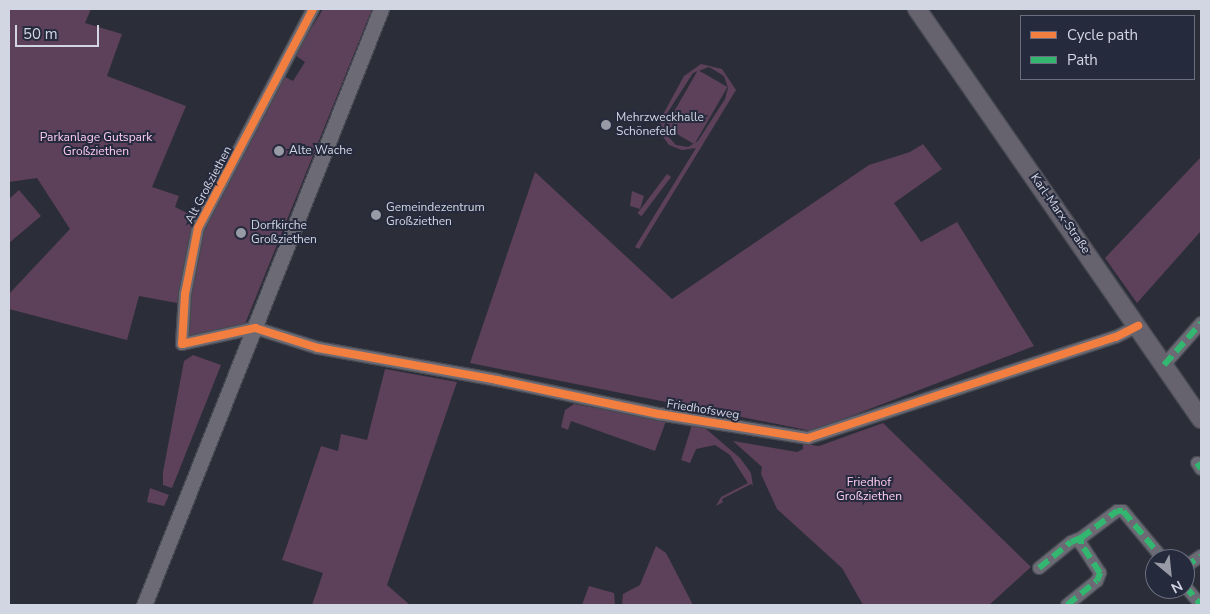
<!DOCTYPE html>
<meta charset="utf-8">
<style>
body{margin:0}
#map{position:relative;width:1210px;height:614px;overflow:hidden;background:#2b2e38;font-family:"Nunito Sans",sans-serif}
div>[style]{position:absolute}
.green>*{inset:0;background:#5d405a;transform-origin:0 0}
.roads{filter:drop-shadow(1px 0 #474a52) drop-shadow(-1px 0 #474a52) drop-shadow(0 1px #474a52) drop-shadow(0 -1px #474a52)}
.minor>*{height:12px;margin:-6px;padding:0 6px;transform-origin:6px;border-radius:6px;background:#6c6a74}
.tertiary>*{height:15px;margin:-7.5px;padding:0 7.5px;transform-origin:7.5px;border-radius:7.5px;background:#6c6a74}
.secondary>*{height:18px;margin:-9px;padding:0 9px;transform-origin:9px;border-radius:9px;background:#66636f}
.quiet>*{height:6px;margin-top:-3px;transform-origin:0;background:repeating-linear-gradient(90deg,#33b770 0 12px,transparent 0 18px)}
.cycleway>*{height:8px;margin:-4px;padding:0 4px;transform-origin:4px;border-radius:4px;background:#f27e40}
.dots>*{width:14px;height:14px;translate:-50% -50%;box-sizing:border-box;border:2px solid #262a3d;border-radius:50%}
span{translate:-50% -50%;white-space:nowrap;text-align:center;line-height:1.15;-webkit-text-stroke:4px #262a3d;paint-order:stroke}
.poi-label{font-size:12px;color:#d2d5e2}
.left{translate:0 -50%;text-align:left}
.park-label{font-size:12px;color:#fecbf4}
.street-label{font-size:12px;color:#d2d5e2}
.frame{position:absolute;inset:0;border:10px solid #d2d5e2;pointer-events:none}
.legend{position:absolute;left:1020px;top:15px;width:175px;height:65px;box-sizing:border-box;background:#262a3d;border:1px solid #6b6e7f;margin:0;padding:6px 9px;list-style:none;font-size:15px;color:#d2d5e2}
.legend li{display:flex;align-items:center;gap:10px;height:25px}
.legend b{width:25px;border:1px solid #6b6e7f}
.north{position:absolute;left:1145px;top:549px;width:50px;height:50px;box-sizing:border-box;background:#262a3d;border:1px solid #6b6e7f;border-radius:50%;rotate:152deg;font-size:14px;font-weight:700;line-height:20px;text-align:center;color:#d2d5e2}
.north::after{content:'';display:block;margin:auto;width:18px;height:22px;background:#989ba6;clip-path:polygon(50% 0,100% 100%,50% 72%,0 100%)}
.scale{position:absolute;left:15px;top:25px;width:84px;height:22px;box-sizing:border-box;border:2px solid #d2d5e2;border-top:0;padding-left:6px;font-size:15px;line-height:18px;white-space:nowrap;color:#d2d5e2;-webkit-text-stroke:4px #262a3d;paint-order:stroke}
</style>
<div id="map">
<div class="green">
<i style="clip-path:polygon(9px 9px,91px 9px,85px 23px,122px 34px,107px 76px,186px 106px,152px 187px,179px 196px,175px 207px,195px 217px,212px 215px,283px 76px,293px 81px,305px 62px,295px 55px,323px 9px,372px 9px,245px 324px,177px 338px,177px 303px,139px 296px,127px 340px,9px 309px,9px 294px,70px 229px,37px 178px,9px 182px)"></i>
<i style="clip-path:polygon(evenodd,701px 64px,722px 69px,736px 90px,639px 249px,635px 247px,696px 148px,682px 150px,669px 145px,661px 134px,660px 120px,684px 76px,701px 64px,709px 67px,724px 76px,728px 88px,725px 99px,698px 141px,688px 147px,676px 145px,664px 132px,666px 115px,693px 73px,709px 67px)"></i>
<i style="left:698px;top:70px;width:34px;height:66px;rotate:30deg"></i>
<i style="clip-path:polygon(923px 144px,942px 169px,894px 203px,921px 242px,957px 222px,1034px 346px,812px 431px,470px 363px,535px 172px,672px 299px,869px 165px,910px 152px)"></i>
<i style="clip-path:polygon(1201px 157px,1201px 231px,1137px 303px,1105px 258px)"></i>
<i style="left:667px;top:174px;width:5px;height:49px;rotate:37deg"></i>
<i style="clip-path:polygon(19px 190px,41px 216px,9px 243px,9px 199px)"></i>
<i style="clip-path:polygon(632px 191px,644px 196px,640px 209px,630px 206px)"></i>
<i style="clip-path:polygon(193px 355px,221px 365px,172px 488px,163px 485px,163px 472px,184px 361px)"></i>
<i style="clip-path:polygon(385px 369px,457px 382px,387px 585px,410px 605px,312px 605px,323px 573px,282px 560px,321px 446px,338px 451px,341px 434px,367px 440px)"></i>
<i style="clip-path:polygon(574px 404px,666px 421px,655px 451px,571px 421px,568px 430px,561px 427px,565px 410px)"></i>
<i style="clip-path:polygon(883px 423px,1031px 567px,989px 605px,863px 605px,842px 568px,777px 509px,761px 474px,762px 467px,733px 441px,797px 452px,803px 449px,803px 444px,819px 446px)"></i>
<i style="clip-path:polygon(692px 425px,705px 428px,740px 458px,751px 473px,753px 486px,751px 484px,722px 499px,723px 502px,716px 506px,721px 497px,748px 483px,730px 455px,715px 445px,696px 449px,690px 463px,681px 460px)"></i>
<i style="clip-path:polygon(150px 488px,169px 495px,164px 506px,147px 502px)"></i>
<i style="clip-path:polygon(656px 546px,666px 553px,693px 605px,622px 605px,623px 594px,640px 585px)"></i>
<i style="clip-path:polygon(589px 586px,614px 593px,615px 605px,582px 605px)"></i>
</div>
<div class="roads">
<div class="minor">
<i style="left:313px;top:9px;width:247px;rotate:117.7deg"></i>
<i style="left:198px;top:228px;width:67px;rotate:101.1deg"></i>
<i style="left:185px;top:294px;width:50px;rotate:93.4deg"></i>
<i style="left:182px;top:344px;width:75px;rotate:-12.4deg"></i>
<i style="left:255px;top:328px;width:66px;rotate:17.6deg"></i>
<i style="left:318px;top:348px;width:182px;rotate:10.1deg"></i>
<i style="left:497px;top:380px;width:166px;rotate:11.9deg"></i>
<i style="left:659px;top:414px;width:151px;rotate:9.2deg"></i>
<i style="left:808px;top:438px;width:324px;rotate:-18.2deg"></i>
<i style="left:1116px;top:337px;width:25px;rotate:-27deg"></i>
<i style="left:1164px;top:365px;width:56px;rotate:-48.6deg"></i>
<i style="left:1197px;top:463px;width:7px;rotate:56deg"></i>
<i style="left:1185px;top:567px;width:19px;rotate:-35deg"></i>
<i style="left:1039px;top:568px;width:41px;rotate:-39.1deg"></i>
<i style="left:1071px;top:542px;width:11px;rotate:-22deg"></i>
<i style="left:1185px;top:586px;width:25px;rotate:50deg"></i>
<i style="left:1067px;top:605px;width:38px;rotate:-39deg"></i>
<i style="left:1097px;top:581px;width:9px;rotate:-69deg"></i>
<i style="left:1100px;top:573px;width:35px;rotate:-123deg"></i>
<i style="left:1081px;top:544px;width:6px;rotate:-90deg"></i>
<i style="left:1081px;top:538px;width:45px;rotate:-36.9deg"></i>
<i style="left:1117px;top:511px;width:6px"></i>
<i style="left:1123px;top:511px;width:62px;rotate:50.2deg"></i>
</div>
<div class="tertiary">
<i style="left:144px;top:605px;width:641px;rotate:-68.31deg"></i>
</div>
<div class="secondary">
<i style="left:917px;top:9px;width:499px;rotate:55.3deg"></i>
</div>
</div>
<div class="quiet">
<i style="left:1164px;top:365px;width:56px;rotate:-48.6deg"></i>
<i style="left:1197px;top:463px;width:7px;rotate:56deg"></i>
<i style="left:1185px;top:567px;width:19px;rotate:-35deg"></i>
<i style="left:1039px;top:568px;width:41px;rotate:-39.1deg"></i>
<i style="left:1071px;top:542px;width:11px;rotate:-22deg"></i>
<i style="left:1185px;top:586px;width:25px;rotate:50deg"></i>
<i style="left:1067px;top:605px;width:38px;rotate:-39deg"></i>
<i style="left:1097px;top:581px;width:9px;rotate:-69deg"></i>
<i style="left:1100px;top:573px;width:35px;rotate:-123deg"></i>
<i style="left:1081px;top:544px;width:6px;rotate:-90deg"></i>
<i style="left:1081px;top:538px;width:45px;rotate:-36.9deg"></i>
<i style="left:1117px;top:511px;width:6px"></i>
<i style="left:1123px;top:511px;width:62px;rotate:50.2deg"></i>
</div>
<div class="cycleway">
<i style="left:313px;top:9px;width:247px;rotate:117.7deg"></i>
<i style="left:198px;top:228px;width:67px;rotate:101.1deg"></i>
<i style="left:185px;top:294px;width:50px;rotate:93.4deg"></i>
<i style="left:182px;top:344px;width:75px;rotate:-12.4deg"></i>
<i style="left:255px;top:328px;width:66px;rotate:17.6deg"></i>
<i style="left:318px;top:348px;width:182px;rotate:10.1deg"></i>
<i style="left:497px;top:380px;width:166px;rotate:11.9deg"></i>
<i style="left:659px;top:414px;width:151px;rotate:9.2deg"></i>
<i style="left:808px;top:438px;width:324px;rotate:-18.2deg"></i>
<i style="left:1116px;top:337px;width:25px;rotate:-27deg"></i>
</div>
<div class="dots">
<i style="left:606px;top:125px;background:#989ba6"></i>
<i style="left:279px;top:151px;background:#989ba6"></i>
<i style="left:376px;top:215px;background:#989ba6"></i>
<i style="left:241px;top:233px;background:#989ba6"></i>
</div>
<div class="poi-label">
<span class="left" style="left:616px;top:125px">Mehrzweckhalle<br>Schönefeld</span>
<span class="left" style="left:289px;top:151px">Alte Wache</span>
<span class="left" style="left:386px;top:215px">Gemeindezentrum<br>Großziethen</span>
<span class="left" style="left:251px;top:233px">Dorfkirche<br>Großziethen</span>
</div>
<div class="park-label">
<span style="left:96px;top:145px">Parkanlage Gutspark<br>Großziethen</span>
<span style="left:869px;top:490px">Friedhof<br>Großziethen</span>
</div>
<div class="street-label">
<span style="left:209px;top:185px;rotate:-62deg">Alt Großziethen</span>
<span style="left:1060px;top:214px;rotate:55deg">Karl-Marx-Straße</span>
<span style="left:703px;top:410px;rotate:9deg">Friedhofsweg</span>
</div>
<div class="frame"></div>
<ul class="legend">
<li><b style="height:6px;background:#f27e40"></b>Cycle path</li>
<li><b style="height:6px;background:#33b770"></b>Path</li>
</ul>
<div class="north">N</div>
<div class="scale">50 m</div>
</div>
